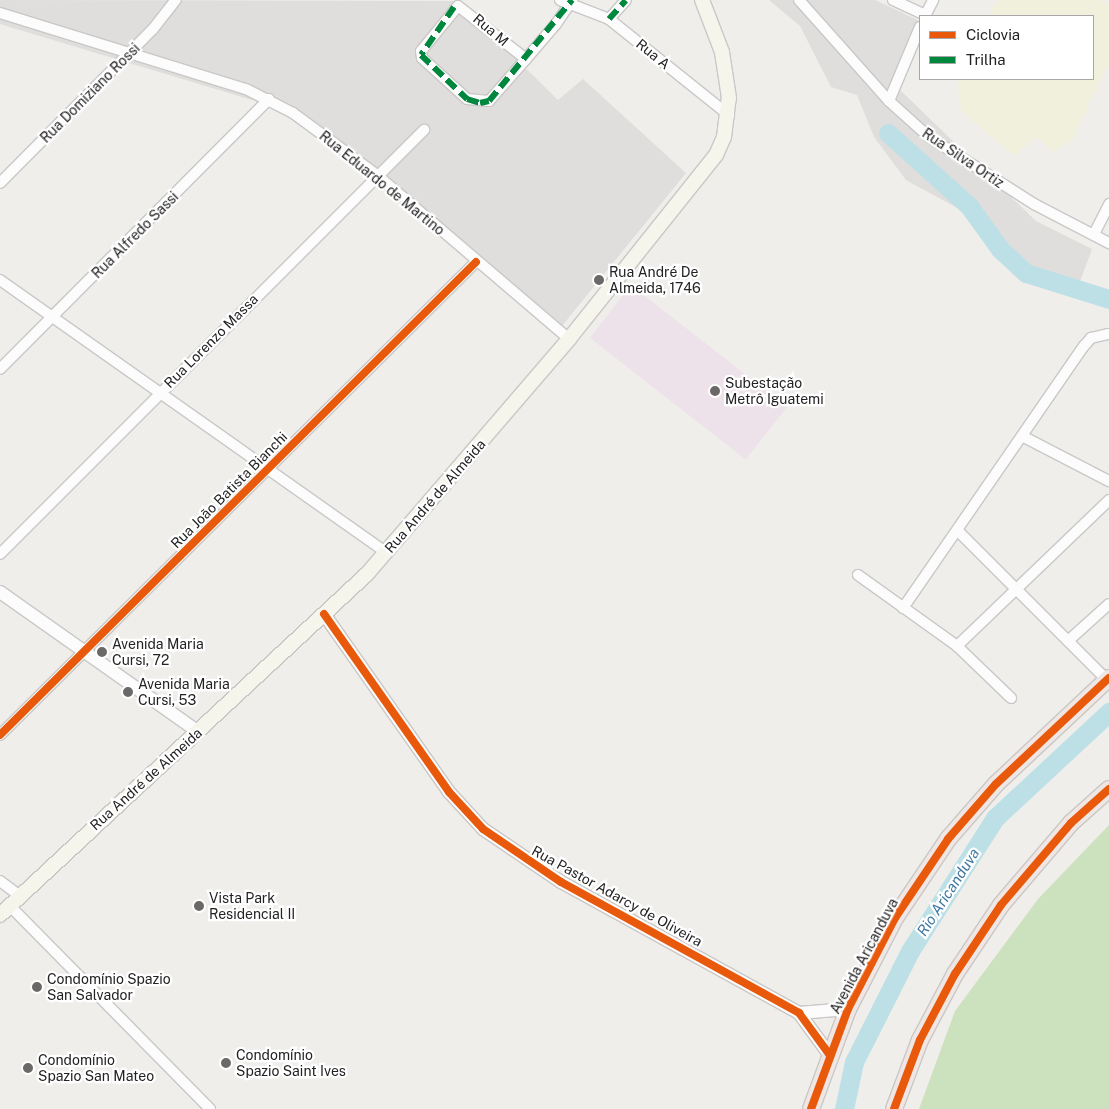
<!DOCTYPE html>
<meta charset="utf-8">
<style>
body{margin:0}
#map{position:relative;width:1109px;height:1109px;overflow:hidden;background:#f0eeeb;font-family:"Public Sans",sans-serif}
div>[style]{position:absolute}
.residential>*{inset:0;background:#dfdedc}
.industrial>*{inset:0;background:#eee2ea;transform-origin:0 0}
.farmland>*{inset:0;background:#f1f0dd}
.forest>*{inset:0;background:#cce1be}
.river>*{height:19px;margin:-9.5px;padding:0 9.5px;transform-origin:9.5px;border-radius:9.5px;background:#bce0e6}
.roads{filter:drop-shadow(1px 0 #c9c8c7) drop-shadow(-1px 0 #c9c8c7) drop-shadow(0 1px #c9c8c7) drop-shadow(0 -1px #c9c8c7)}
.minor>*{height:10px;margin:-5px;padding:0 5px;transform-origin:5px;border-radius:5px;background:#fdfcfc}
.tertiary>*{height:12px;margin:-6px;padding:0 6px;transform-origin:6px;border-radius:6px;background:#fdfcfc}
.secondary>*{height:14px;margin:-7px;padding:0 7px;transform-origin:7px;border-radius:7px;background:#f5f5ec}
.trunk>*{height:16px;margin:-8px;padding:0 8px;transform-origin:8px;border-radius:8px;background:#f0e6e4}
.quiet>*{height:6px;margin-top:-3px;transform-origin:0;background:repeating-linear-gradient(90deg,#00873e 0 12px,transparent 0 18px)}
.cycleway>*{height:8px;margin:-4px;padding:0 4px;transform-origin:4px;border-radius:4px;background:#e8590c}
.dots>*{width:14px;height:14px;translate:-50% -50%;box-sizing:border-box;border:2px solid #fff;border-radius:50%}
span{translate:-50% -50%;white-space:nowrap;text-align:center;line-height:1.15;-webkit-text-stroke:4.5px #fff;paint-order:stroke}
.street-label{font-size:14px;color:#222}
.poi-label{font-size:14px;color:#222}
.left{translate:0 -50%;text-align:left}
.water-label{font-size:15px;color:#3c76a2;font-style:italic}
.legend{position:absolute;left:919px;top:15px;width:175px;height:65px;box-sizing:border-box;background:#fff;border:1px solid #a7a7a7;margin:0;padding:6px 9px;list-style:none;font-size:15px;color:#222}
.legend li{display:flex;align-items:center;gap:10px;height:25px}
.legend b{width:25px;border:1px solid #a7a7a7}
</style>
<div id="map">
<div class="residential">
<i style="clip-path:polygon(0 0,458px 1px,558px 100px,583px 79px,686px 173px,562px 326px,278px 108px,0 24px)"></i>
<i style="clip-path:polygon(769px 0,875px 0,920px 21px,920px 41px,899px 89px,1036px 221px,1092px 249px,1074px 298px,1025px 276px,990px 226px,906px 180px,874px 137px,857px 95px,831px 87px,800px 26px)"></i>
</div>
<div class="industrial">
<i style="left:631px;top:285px;width:198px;height:67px;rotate:38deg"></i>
</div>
<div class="farmland">
<i style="clip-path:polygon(997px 0,1099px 0,1109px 5px,1109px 62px,1073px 139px,1054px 152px,1036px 137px,1014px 156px,961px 111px,957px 79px,1093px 79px,1093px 16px,989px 16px)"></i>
</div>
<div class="forest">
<i style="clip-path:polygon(1109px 825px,1109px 1109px,919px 1109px,955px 1011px,1038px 899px)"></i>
</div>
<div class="river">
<i style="left:888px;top:133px;width:109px;rotate:42deg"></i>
<i style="left:969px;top:206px;width:53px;rotate:54.2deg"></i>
<i style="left:1000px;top:249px;width:35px;rotate:43deg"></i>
<i style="left:1026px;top:273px;width:87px;rotate:17.4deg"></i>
<i style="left:844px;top:1109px;width:48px;rotate:-78deg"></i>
<i style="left:854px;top:1062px;width:124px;rotate:-63.2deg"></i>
<i style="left:910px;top:951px;width:158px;rotate:-57.4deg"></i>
<i style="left:995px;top:818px;width:156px;rotate:-42.9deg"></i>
</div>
<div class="roads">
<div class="minor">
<i style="left:560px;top:0;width:53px;rotate:21.2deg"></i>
<i style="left:609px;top:19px;width:154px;rotate:38.7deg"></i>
<i style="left:799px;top:0;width:135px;rotate:48.3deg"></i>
<i style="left:889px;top:101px;width:54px;rotate:42deg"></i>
<i style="left:929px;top:137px;width:125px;rotate:32.5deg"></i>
<i style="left:1034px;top:204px;width:85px;rotate:27.5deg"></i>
<i style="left:893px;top:0;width:35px;rotate:25deg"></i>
<i style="left:0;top:13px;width:257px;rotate:17.2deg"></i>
<i style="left:246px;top:89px;width:53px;rotate:27.1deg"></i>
<i style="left:293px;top:113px;width:104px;rotate:36.4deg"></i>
<i style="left:377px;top:175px;width:253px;rotate:40.5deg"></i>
<i style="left:925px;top:16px;width:18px;rotate:-63deg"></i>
<i style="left:609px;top:19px;width:25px;rotate:-48deg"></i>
<i style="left:526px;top:59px;width:86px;rotate:-142.1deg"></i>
<i style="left:458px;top:6px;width:58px;rotate:129.4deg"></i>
<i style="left:421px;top:51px;width:7px;rotate:82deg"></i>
<i style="left:422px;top:58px;width:61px;rotate:42.3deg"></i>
<i style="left:467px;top:99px;width:22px;rotate:5deg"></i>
<i style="left:489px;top:101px;width:56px;rotate:-48.6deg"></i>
<i style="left:526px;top:59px;width:46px;rotate:-49.4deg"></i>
<i style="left:556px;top:24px;width:29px;rotate:-56deg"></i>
<i style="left:889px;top:101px;width:80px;rotate:-67.3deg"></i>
<i style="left:0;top:183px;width:217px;rotate:-45.2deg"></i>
<i style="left:153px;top:29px;width:37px;rotate:-52deg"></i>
<i style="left:1094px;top:234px;width:34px;rotate:-63deg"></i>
<i style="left:0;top:280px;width:474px;rotate:35.2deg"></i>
<i style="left:0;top:369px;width:381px;rotate:-45.1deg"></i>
<i style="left:1024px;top:437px;width:96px;rotate:27.4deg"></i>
<i style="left:959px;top:532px;width:209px;rotate:45deg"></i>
<i style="left:0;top:554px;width:600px;rotate:-45deg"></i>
<i style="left:858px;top:575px;width:122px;rotate:35.6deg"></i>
<i style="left:957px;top:646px;width:75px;rotate:43.9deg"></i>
<i style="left:903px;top:608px;width:318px;rotate:-55.4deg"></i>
<i style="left:1084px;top:346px;width:11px;rotate:-49deg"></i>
<i style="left:1091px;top:338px;width:18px;rotate:-13deg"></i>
<i style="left:1068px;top:641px;width:55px;rotate:-42.1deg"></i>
<i style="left:957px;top:646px;width:211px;rotate:-43.8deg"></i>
<i style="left:0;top:735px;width:671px;rotate:-44.82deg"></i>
<i style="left:0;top:881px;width:25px;rotate:37deg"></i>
<i style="left:10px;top:906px;width:285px;rotate:45.4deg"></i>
</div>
<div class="tertiary">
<i style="left:0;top:592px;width:241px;rotate:35.2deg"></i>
<i style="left:324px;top:614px;width:218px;rotate:54.9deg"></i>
<i style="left:449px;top:792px;width:50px;rotate:47.4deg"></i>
<i style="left:483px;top:829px;width:94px;rotate:34.2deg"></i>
<i style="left:561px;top:882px;width:272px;rotate:28.8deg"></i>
<i style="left:799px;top:1013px;width:51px;rotate:53.8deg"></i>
<i style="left:799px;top:1013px;width:49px;rotate:-4.7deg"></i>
</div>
<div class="secondary">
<i style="left:0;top:915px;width:501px;rotate:-42.9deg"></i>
<i style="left:367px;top:574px;width:310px;rotate:-49.3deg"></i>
<i style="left:569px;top:339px;width:236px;rotate:-51.4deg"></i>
<i style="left:716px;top:155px;width:20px;rotate:-66deg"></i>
<i style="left:724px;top:137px;width:39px;rotate:-83deg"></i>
<i style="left:729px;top:98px;width:47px;rotate:-98.7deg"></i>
<i style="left:722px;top:52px;width:56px;rotate:-111deg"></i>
</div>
<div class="trunk">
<i style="left:811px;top:1109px;width:107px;rotate:-69.7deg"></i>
<i style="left:848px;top:1009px;width:102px;rotate:-62.7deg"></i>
<i style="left:895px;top:918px;width:95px;rotate:-56.1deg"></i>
<i style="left:948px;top:839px;width:73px;rotate:-48.9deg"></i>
<i style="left:996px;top:784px;width:155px;rotate:-43.2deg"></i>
<i style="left:894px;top:1109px;width:74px;rotate:-69.4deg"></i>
<i style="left:920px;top:1040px;width:75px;rotate:-62.1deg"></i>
<i style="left:955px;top:974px;width:83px;rotate:-56.3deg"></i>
<i style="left:1001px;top:905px;width:108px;rotate:-49.5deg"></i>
<i style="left:1071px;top:823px;width:51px;rotate:-41.8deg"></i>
</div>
</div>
<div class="quiet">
<i style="left:454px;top:7px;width:58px;rotate:124.5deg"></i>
<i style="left:421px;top:55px;width:64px;rotate:43.7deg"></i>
<i style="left:467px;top:99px;width:14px;rotate:17deg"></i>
<i style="left:480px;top:103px;width:9px;rotate:-13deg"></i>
<i style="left:489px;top:101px;width:131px;rotate:-50.6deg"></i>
<i style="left:609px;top:19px;width:25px;rotate:-48deg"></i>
</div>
<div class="cycleway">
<i style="left:324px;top:614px;width:218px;rotate:54.9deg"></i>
<i style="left:449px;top:792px;width:50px;rotate:47.4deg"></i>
<i style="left:483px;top:829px;width:94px;rotate:34.2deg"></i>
<i style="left:561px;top:882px;width:272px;rotate:28.8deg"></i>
<i style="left:799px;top:1013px;width:51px;rotate:53.8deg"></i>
<i style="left:0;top:735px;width:671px;rotate:-44.82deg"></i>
<i style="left:811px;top:1109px;width:107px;rotate:-69.7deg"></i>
<i style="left:848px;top:1009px;width:102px;rotate:-62.7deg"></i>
<i style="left:895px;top:918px;width:95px;rotate:-56.1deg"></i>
<i style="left:948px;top:839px;width:73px;rotate:-48.9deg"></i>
<i style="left:996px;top:784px;width:155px;rotate:-43.2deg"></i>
<i style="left:894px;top:1109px;width:74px;rotate:-69.4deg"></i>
<i style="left:920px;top:1040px;width:75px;rotate:-62.1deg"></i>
<i style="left:955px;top:974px;width:83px;rotate:-56.3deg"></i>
<i style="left:1001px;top:905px;width:108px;rotate:-49.5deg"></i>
<i style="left:1071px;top:823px;width:51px;rotate:-41.8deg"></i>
</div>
<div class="dots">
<i style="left:599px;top:280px;background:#6a6968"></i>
<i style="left:715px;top:391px;background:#6a6968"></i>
<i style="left:102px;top:652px;background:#6a6968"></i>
<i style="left:128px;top:692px;background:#6a6968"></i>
<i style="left:199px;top:906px;background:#6a6968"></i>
<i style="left:37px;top:987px;background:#6a6968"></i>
<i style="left:226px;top:1063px;background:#6a6968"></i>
<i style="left:28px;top:1068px;background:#6a6968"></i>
</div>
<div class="street-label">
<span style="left:491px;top:30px;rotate:40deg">Rua M</span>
<span style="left:653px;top:54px;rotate:39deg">Rua A</span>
<span style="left:90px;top:93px;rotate:-45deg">Rua Domiziano Rossi</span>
<span style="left:963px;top:158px;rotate:34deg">Rua Silva Ortiz</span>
<span style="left:382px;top:183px;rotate:39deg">Rua Eduardo de Martino</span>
<span style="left:135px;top:235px;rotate:-45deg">Rua Alfredo Sassi</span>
<span style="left:211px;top:341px;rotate:-45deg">Rua Lorenzo Massa</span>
<span style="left:229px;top:490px;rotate:-45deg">Rua João Batista Bianchi</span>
<span style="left:435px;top:496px;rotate:-49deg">Rua André de Almeida</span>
<span style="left:146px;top:779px;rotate:-42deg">Rua André de Almeida</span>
<span style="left:617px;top:896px;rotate:29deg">Rua Pastor Adarcy de Oliveira</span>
<span style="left:864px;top:956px;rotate:-62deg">Avenida Aricanduva</span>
</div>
<div class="poi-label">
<span class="left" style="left:609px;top:280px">Rua André De<br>Almeida, 1746</span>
<span class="left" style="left:725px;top:391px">Subestação<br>Metrô Iguatemi</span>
<span class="left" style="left:112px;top:652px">Avenida Maria<br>Cursi, 72</span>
<span class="left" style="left:138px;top:692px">Avenida Maria<br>Cursi, 53</span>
<span class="left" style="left:209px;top:906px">Vista Park<br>Residencial II</span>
<span class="left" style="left:47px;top:987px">Condomínio Spazio<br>San Salvador</span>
<span class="left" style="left:236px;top:1063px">Condomínio<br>Spazio Saint Ives</span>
<span class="left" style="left:38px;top:1068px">Condomínio<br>Spazio San Mateo</span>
</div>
<div class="water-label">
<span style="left:948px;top:892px;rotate:-57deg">Rio Aricanduva</span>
</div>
<ul class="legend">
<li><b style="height:6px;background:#e8590c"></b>Ciclovia</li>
<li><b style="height:6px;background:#00873e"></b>Trilha</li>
</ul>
</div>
